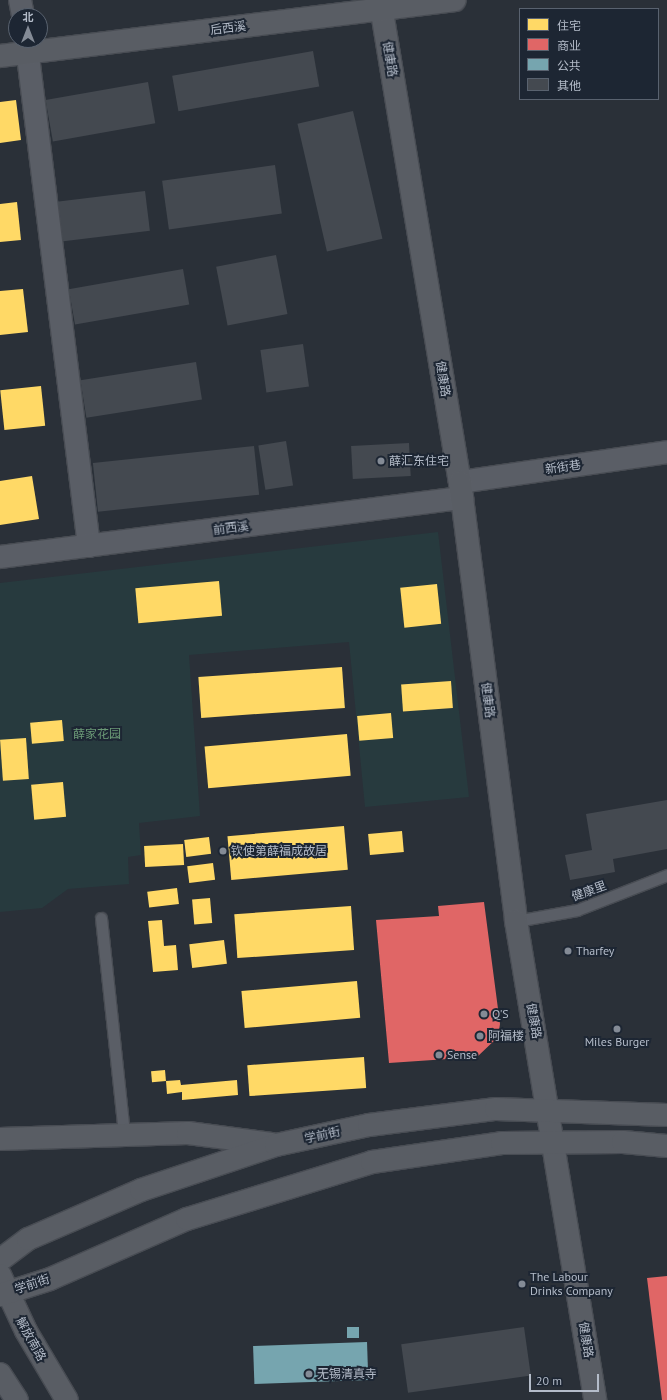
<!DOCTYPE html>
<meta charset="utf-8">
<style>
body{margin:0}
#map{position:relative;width:667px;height:1400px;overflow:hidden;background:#2a3038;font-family:"PT Sans","Noto Sans SC",sans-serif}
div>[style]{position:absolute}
.green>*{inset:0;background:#273a3e}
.homes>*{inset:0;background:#ffd966;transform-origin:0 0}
.shops>*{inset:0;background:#e06666}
.public>*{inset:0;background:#76a5af;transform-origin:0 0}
.building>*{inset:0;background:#444950;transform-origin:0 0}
.roads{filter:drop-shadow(1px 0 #484c53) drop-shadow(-1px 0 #484c53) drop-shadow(0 1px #484c53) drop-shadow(0 -1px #484c53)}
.lane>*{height:11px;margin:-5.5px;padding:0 5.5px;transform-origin:5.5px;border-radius:5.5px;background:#5a5e66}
.street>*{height:22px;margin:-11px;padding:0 11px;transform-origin:11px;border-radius:11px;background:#5a5e66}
.secondary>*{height:22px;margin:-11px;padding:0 11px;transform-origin:11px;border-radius:11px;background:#595d64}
.dots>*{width:11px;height:11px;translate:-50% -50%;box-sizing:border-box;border:2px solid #1d2633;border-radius:50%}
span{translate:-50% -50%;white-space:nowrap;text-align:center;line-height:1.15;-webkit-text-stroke:4px #1d2633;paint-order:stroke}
.street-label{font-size:12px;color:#b4bcc9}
.poi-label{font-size:12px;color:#b4bcc9}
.left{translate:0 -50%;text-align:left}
.park-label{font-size:12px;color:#6b9a76}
.legend{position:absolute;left:519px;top:8px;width:140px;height:92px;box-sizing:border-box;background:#1d2633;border:1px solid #59626f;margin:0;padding:5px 7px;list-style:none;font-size:12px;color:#b4bcc9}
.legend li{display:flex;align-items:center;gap:8px;height:20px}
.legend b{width:20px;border:1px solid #59626f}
.north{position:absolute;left:8px;top:8px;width:40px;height:40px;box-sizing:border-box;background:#1d2633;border:1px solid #59626f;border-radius:50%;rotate:0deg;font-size:11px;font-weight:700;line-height:16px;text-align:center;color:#b4bcc9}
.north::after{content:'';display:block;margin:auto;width:14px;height:18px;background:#848b96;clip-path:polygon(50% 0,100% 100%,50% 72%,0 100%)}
.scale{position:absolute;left:529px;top:1374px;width:70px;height:18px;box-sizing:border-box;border:2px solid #b4bcc9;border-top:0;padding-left:5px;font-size:12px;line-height:14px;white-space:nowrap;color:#b4bcc9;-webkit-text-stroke:3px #1d2633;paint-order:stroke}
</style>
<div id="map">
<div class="green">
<i style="clip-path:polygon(438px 532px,469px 797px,365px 807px,349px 642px,189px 655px,200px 816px,139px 823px,141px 855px,128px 857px,129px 884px,68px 889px,42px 908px,0 912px,0 583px)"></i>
</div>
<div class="homes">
<i style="clip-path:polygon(16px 100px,21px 140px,0 143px,0 102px)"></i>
<i style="clip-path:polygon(17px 202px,21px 240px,0 242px,0 204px)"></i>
<i style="clip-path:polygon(23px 289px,28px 332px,0 335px,0 291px)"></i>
<i style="left:41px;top:386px;width:40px;height:41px;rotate:84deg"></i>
<i style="clip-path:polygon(32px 476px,39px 519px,0 525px,0 481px)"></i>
<i style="left:219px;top:581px;width:35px;height:84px;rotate:85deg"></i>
<i style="left:437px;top:584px;width:40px;height:37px;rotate:84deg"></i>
<i style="left:342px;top:667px;width:41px;height:144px;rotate:86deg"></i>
<i style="left:451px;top:681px;width:27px;height:50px;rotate:86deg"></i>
<i style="left:391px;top:713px;width:25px;height:34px;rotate:85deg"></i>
<i style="left:62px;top:720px;width:21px;height:32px;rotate:85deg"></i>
<i style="left:347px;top:734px;width:42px;height:143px;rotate:85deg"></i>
<i style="left:26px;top:738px;width:41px;height:26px;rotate:86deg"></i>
<i style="left:63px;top:782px;width:35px;height:32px;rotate:85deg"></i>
<i style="left:344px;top:826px;width:44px;height:117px;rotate:85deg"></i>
<i style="left:402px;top:831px;width:21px;height:34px;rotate:85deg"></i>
<i style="left:209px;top:837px;width:17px;height:25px;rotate:83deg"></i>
<i style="left:183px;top:844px;width:21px;height:39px;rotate:87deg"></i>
<i style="left:213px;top:863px;width:17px;height:26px;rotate:83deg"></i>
<i style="left:177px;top:888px;width:16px;height:30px;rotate:83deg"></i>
<i style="left:210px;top:898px;width:25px;height:18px;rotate:85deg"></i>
<i style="left:351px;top:906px;width:44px;height:117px;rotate:86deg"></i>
<i style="clip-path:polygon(162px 920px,164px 946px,176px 945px,178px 970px,153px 972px,148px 921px)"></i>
<i style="left:224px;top:940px;width:24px;height:35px;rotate:83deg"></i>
<i style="left:357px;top:981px;width:37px;height:116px;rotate:85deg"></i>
<i style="left:364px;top:1057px;width:31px;height:117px;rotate:86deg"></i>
<i style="left:165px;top:1070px;width:11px;height:14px;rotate:85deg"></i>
<i style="clip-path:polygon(180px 1080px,181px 1085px,237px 1080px,238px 1095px,182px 1100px,182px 1092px,167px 1094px,166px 1081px)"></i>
</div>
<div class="shops">
<i style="clip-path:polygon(484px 902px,500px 1024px,498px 1037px,477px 1057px,389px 1063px,376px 920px,439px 916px,438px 906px)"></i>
<i style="clip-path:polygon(667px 1276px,667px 1400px,662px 1400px,647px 1278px)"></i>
</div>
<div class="public">
<i style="left:359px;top:1327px;width:11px;height:12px;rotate:90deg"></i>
<i style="left:367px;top:1342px;width:38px;height:114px;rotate:88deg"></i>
</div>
<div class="building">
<i style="left:313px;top:51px;width:36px;height:143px;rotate:80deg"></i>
<i style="left:148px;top:82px;width:42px;height:104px;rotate:80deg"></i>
<i style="left:353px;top:111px;width:131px;height:57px;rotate:77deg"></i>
<i style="left:275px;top:165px;width:49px;height:114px;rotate:82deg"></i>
<i style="left:145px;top:191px;width:40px;height:89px;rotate:83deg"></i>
<i style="left:276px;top:255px;width:60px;height:61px;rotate:79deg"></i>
<i style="left:183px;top:269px;width:36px;height:116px;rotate:80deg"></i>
<i style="left:303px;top:344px;width:43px;height:43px;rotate:82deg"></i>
<i style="left:196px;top:362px;width:38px;height:117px;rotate:81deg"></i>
<i style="left:286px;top:441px;width:45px;height:28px;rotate:81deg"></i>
<i style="left:409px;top:443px;width:33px;height:58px;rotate:87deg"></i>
<i style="left:254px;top:446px;width:49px;height:162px;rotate:84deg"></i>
<i style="clip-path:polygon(667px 800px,667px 849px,613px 859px,615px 872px,570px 880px,565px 855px,592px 850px,586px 814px)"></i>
<i style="left:524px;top:1327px;width:49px;height:124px;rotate:82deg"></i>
</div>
<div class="roads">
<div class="lane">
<i style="left:101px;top:918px;width:218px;rotate:83.9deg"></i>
<i style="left:516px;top:921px;width:62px;rotate:-10.2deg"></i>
<i style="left:577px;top:910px;width:97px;rotate:-21.3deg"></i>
</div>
<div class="street">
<i style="left:20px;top:0;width:16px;rotate:79deg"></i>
<i style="left:26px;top:40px;width:510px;rotate:82.9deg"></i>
<i style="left:460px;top:482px;width:209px;rotate:-8.2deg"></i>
<i style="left:0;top:557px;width:466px;rotate:-7.3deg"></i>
</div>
<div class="secondary">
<i style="left:380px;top:0;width:489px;rotate:80.6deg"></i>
<i style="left:460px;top:482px;width:443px;rotate:82.7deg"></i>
<i style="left:516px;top:921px;width:485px;rotate:80.6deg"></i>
<i style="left:0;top:56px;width:458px;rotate:-7deg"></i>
<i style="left:0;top:1139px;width:188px;rotate:-1.8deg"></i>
<i style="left:188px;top:1133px;width:84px;rotate:7.5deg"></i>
<i style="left:0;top:1260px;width:35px;rotate:-37deg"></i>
<i style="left:28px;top:1239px;width:123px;rotate:-23.4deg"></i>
<i style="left:141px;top:1190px;width:142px;rotate:-18.4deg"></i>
<i style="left:276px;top:1145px;width:95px;rotate:-12.1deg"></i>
<i style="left:369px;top:1125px;width:128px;rotate:-7.2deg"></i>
<i style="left:496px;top:1109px;width:171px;rotate:2deg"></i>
<i style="left:0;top:1275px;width:62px;rotate:65.1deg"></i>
<i style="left:26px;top:1331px;width:80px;rotate:59.3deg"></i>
<i style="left:0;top:1295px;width:52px;rotate:-17.7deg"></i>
<i style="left:50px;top:1279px;width:150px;rotate:-23.7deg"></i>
<i style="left:187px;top:1219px;width:194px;rotate:-17.1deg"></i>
<i style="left:372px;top:1162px;width:131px;rotate:-8.3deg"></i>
<i style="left:502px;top:1143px;width:121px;rotate:-0.5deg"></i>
<i style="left:623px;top:1142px;width:44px;rotate:5.2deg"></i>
<i style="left:0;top:1374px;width:31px;rotate:57deg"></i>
</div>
</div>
<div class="dots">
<i style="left:381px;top:461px;background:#848b96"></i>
<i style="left:223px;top:851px;background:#848b96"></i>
<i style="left:568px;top:951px;background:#848b96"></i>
<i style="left:484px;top:1014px;background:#848b96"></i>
<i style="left:617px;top:1029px;background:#848b96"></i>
<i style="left:480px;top:1036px;background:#848b96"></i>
<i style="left:439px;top:1055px;background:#848b96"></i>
<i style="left:522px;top:1284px;background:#848b96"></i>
<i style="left:309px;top:1374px;background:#848b96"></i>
</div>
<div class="street-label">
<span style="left:228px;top:28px;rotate:-7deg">后西溪</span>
<span style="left:390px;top:59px;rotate:81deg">健康路</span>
<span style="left:443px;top:379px;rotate:81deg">健康路</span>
<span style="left:563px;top:467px;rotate:-8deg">新街巷</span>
<span style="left:231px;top:528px;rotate:-7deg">前西溪</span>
<span style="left:488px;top:700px;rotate:83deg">健康路</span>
<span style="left:589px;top:891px;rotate:-20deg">健康里</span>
<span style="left:534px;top:1021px;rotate:80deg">健康路</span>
<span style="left:322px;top:1135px;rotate:-12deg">学前街</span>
<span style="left:32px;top:1284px;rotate:-18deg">学前街</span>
<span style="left:31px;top:1339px;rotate:61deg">解放南路</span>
<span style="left:586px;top:1340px;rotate:81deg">健康路</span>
</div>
<div class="poi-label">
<span class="left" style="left:389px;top:461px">薛汇东住宅</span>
<span class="left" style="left:231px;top:851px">钦使第薛福成故居</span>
<span class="left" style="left:576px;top:951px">Tharfey</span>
<span class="left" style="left:492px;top:1014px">Q'S</span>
<span class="left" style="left:488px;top:1036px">阿福楼</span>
<span style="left:617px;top:1042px">Miles Burger</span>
<span class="left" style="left:447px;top:1055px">Sense</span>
<span class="left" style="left:530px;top:1284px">The Labour<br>Drinks Company</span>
<span class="left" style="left:317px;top:1374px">无锡清真寺</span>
</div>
<div class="park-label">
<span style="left:97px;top:734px">薛家花园</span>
</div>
<ul class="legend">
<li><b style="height:11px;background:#ffd966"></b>住宅</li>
<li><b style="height:11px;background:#e06666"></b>商业</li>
<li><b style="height:11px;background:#76a5af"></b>公共</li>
<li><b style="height:11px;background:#444950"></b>其他</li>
</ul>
<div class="north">北</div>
<div class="scale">20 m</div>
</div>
